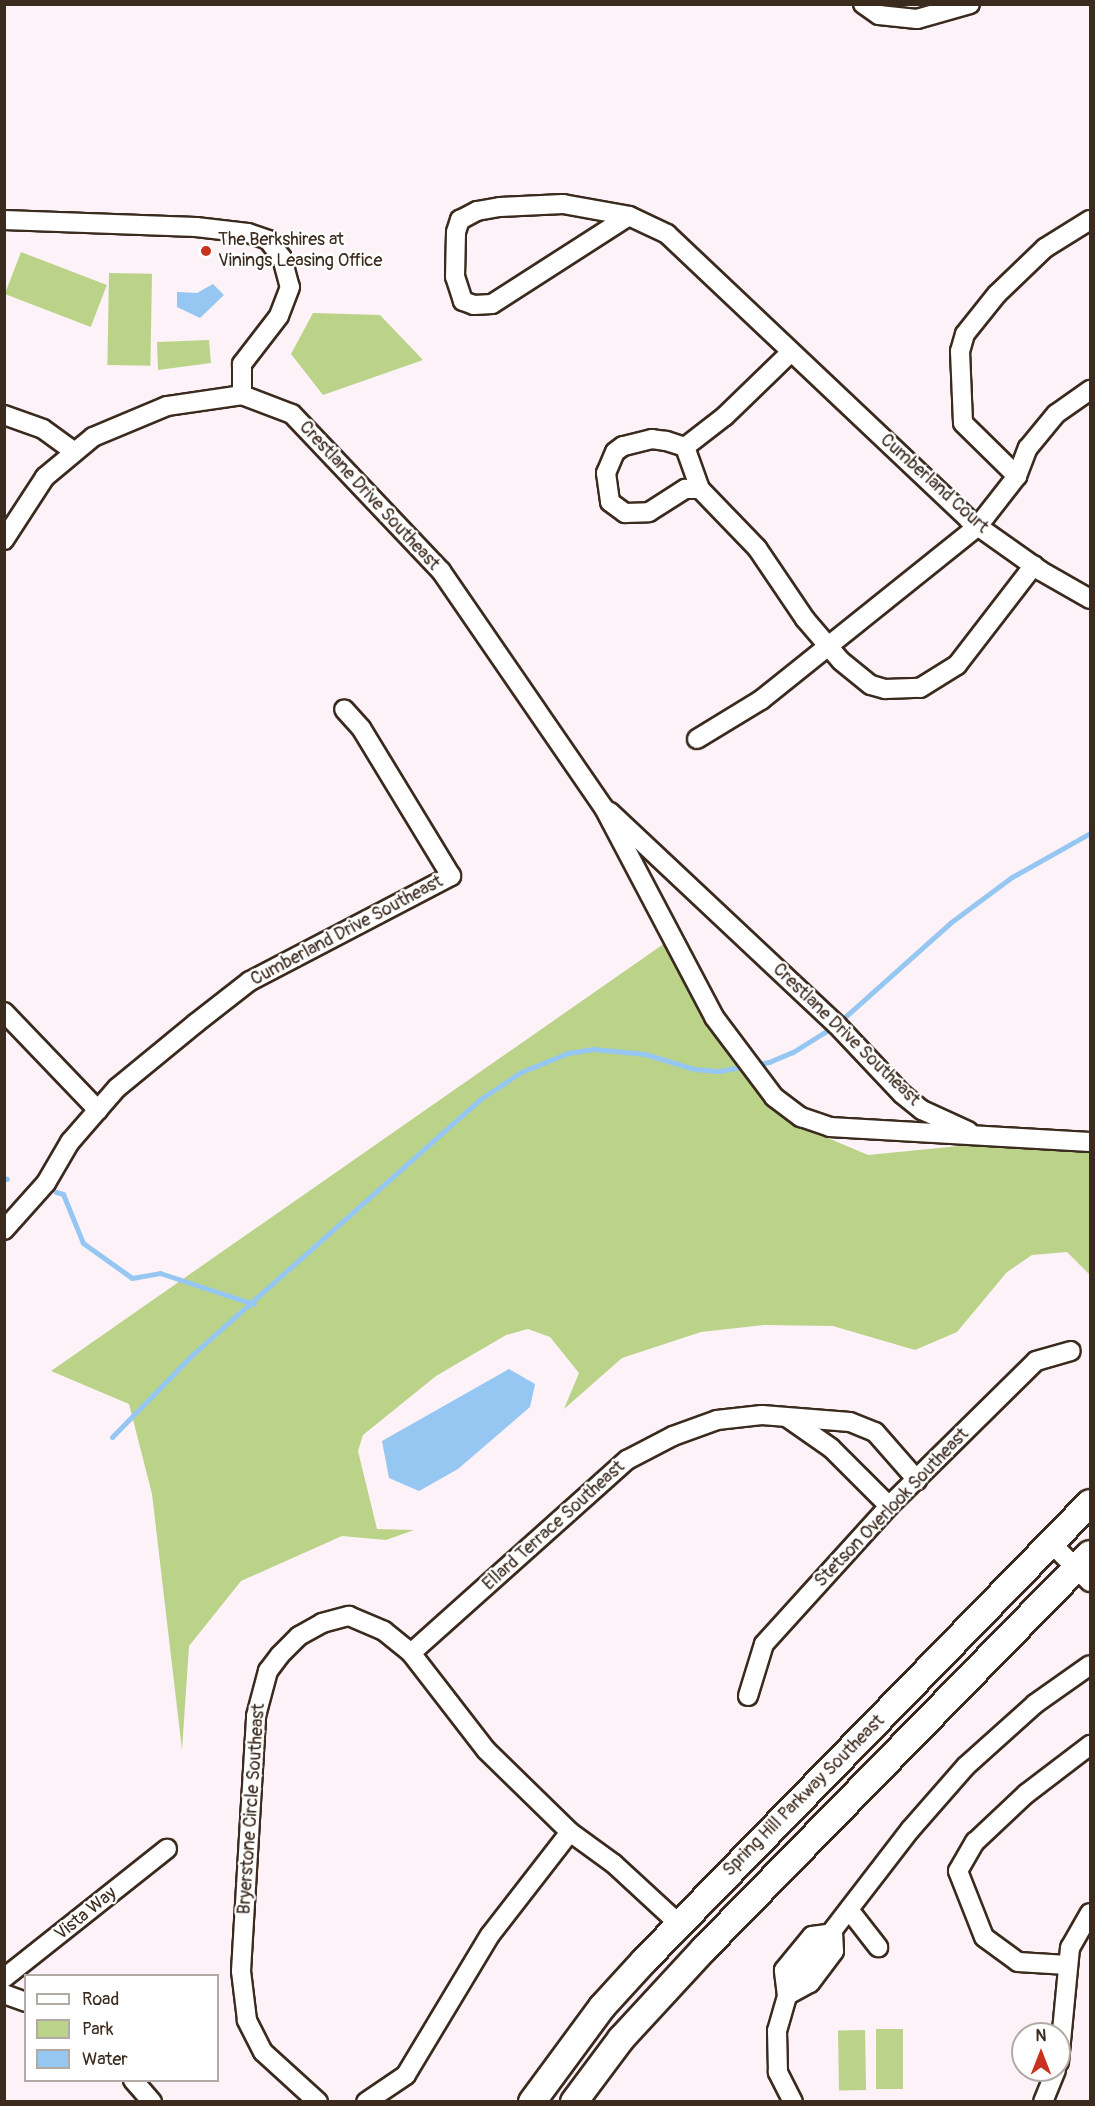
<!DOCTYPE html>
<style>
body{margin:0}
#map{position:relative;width:1095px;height:2106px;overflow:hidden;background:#fdf2f7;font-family:Pangolin,sans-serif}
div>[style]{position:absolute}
.green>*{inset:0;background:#bad389;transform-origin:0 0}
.water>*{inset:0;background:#96c6f2}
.stream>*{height:5px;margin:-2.5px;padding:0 2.5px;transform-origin:2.5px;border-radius:2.5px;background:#96c6f2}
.roads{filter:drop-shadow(2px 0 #3b2a1e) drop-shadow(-2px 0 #3b2a1e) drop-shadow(0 2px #3b2a1e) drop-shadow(0 -2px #3b2a1e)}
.street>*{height:18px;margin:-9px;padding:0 9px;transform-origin:9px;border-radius:9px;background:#fff}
.secondary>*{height:26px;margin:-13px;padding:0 13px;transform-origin:13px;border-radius:13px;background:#fff}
.dots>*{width:16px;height:16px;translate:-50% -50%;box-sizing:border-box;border:3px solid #fff;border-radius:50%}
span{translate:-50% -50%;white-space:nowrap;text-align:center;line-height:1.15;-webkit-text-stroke:4.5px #fff;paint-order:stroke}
.poi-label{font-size:18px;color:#3b2a1e}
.left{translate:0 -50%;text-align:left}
.street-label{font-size:18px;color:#3b2a1e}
.frame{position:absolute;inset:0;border:6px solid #3b2a1e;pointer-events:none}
.legend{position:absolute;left:24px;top:1974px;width:195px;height:108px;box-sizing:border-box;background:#fff;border:2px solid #b1aaa5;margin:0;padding:8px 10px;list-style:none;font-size:18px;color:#3b2a1e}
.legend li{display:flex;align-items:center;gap:12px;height:30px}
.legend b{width:30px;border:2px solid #b1aaa5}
.north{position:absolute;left:1011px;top:2022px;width:60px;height:60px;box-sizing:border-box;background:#fff;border:2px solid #b1aaa5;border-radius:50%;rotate:0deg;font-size:16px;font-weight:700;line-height:24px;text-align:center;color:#3b2a1e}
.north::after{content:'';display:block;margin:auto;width:21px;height:27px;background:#c8321e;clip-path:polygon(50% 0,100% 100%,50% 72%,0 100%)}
</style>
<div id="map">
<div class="green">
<i style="left:21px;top:252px;width:92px;height:45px;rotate:21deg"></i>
<i style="left:109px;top:273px;width:43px;height:92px;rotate:1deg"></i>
<i style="clip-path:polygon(313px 313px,380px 315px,423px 360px,323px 395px,291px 354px)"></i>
<i style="clip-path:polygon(209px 340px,211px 363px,158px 370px,157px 342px)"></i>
<i style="clip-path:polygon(665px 943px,734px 1056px,790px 1122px,868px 1155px,990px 1143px,1090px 1153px,1090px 1275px,1067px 1252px,1032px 1255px,1007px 1272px,957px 1332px,915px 1350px,833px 1326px,764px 1325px,701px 1332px,622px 1358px,564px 1409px,579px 1373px,550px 1337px,528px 1329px,506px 1335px,436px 1376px,363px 1435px,358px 1451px,377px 1529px,414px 1530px,386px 1540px,342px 1536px,241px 1581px,189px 1646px,182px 1750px,152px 1494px,129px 1404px,51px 1371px)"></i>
<i style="left:876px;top:2029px;width:27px;height:60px"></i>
<i style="left:865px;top:2030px;width:60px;height:27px;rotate:89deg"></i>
</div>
<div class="water">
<i style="clip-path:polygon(213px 284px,224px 295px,200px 318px,177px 307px,177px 292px,197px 293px)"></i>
<i style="clip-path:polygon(509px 1369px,535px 1384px,530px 1407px,458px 1469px,419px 1491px,389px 1478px,382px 1441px)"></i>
</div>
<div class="stream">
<i style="left:4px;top:1178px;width:3px;rotate:18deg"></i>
<i style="left:56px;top:1192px;width:7px;rotate:16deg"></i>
<i style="left:63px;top:1194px;width:53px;rotate:67.8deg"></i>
<i style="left:83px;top:1243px;width:60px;rotate:35.5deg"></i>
<i style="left:132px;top:1278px;width:28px;rotate:-10deg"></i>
<i style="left:160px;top:1273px;width:99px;rotate:18.3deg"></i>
<i style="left:112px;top:1437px;width:115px;rotate:-45.7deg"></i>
<i style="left:192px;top:1355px;width:384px;rotate:-41.6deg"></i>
<i style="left:479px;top:1100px;width:50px;rotate:-33.7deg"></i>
<i style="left:521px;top:1072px;width:51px;rotate:-22deg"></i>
<i style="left:568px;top:1053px;width:26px;rotate:-9deg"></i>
<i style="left:594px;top:1049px;width:51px;rotate:5.6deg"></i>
<i style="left:645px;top:1054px;width:51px;rotate:17deg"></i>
<i style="left:694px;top:1069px;width:25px;rotate:5deg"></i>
<i style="left:719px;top:1071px;width:51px;rotate:-10.2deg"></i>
<i style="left:769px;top:1062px;width:26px;rotate:-23deg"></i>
<i style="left:793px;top:1052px;width:51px;rotate:-32.1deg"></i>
<i style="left:836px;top:1025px;width:153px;rotate:-41.8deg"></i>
<i style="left:950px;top:923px;width:77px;rotate:-36.6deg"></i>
<i style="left:1012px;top:877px;width:90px;rotate:-29.4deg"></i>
</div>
<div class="roads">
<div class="street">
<i style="left:863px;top:4px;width:19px;rotate:35deg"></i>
<i style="left:879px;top:15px;width:38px;rotate:6deg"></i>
<i style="left:917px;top:19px;width:55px;rotate:-15.8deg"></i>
<i style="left:563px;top:204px;width:67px;rotate:10.3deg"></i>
<i style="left:629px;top:216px;width:163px;rotate:147.3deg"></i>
<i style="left:492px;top:304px;width:18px;rotate:177deg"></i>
<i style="left:474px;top:305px;width:12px;rotate:-160deg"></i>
<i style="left:463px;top:301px;width:25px;rotate:-108deg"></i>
<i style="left:455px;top:277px;width:45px;rotate:-88.7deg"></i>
<i style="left:456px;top:232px;width:13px;rotate:-72deg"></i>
<i style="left:460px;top:220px;width:19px;rotate:-28deg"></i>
<i style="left:477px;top:211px;width:23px;rotate:-10deg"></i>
<i style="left:500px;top:207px;width:63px;rotate:-2.7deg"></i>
<i style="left:629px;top:216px;width:42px;rotate:25.3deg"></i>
<i style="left:667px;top:234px;width:416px;rotate:43.4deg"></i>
<i style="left:969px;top:520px;width:88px;rotate:35.3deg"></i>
<i style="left:1041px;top:571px;width:56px;rotate:29.7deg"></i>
<i style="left:4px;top:220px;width:192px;rotate:2.1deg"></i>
<i style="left:196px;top:227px;width:52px;rotate:6.6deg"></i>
<i style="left:248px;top:233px;width:21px;rotate:19deg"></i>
<i style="left:268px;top:240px;width:23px;rotate:52deg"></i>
<i style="left:282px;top:258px;width:30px;rotate:75deg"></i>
<i style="left:290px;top:287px;width:31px;rotate:111deg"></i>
<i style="left:279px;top:316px;width:61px;rotate:127.6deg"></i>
<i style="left:242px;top:364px;width:31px;rotate:90deg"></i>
<i style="left:1090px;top:220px;width:53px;rotate:148.1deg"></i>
<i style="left:1045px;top:248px;width:66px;rotate:136.2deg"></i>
<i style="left:997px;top:294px;width:51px;rotate:128.7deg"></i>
<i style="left:965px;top:334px;width:18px;rotate:106deg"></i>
<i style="left:960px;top:351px;width:72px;rotate:87.6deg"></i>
<i style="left:963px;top:423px;width:76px;rotate:44.5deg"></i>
<i style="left:1017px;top:476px;width:30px;rotate:-69deg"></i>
<i style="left:1028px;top:448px;width:44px;rotate:-50.5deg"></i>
<i style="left:1056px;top:414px;width:42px;rotate:-35.2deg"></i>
<i style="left:242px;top:395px;width:53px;rotate:20.8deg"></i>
<i style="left:292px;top:414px;width:216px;rotate:46.5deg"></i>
<i style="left:441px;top:571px;width:288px;rotate:55.5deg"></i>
<i style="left:604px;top:808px;width:236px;rotate:62.2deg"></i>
<i style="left:714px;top:1017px;width:100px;rotate:53.1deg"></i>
<i style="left:774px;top:1097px;width:34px;rotate:37deg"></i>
<i style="left:801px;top:1117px;width:31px;rotate:19deg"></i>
<i style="left:830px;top:1127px;width:260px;rotate:3.3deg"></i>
<i style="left:4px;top:415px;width:41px;rotate:19.7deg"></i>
<i style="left:43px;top:429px;width:37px;rotate:36deg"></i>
<i style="left:685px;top:447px;width:51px;rotate:-37.8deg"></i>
<i style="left:725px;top:416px;width:92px;rotate:-44.1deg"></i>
<i style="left:700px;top:489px;width:45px;rotate:-109.7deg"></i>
<i style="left:685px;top:447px;width:20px;rotate:-162deg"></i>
<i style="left:666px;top:441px;width:14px;rotate:-172deg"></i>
<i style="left:652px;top:439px;width:30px;rotate:166deg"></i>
<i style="left:623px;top:446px;width:10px;rotate:143deg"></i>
<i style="left:615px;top:452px;width:23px;rotate:113deg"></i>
<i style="left:606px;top:473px;width:29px;rotate:82deg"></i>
<i style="left:610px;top:502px;width:19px;rotate:36deg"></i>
<i style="left:625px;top:513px;width:24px;rotate:-2deg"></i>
<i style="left:649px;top:512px;width:43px;rotate:-32.6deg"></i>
<i style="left:685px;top:489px;width:15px"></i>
<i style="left:700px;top:489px;width:82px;rotate:46deg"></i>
<i style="left:757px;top:548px;width:86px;rotate:55.9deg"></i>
<i style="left:805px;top:619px;width:55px;rotate:49.4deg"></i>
<i style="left:841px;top:661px;width:38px;rotate:39deg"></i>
<i style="left:871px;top:685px;width:15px;rotate:16deg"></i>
<i style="left:885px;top:689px;width:35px;rotate:-2deg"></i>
<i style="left:920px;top:688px;width:44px;rotate:-31.9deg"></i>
<i style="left:957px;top:665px;width:126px;rotate:-52.4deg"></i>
<i style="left:4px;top:540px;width:75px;rotate:-56.9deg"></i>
<i style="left:45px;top:477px;width:62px;rotate:-39.8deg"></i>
<i style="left:93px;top:437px;width:80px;rotate:-22.7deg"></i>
<i style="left:167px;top:406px;width:76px;rotate:-8.3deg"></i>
<i style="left:697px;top:739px;width:75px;rotate:-31.4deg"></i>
<i style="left:761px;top:700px;width:278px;rotate:-38.7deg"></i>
<i style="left:978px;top:526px;width:63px;rotate:-52deg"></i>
<i style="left:610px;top:812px;width:311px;rotate:43.2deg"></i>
<i style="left:837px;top:1025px;width:95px;rotate:46.7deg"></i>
<i style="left:902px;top:1094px;width:26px;rotate:39deg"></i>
<i style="left:922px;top:1110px;width:51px;rotate:24.5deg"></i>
<i style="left:4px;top:1012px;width:136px;rotate:46.2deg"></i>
<i style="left:4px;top:1230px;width:63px;rotate:-48.2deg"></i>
<i style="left:46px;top:1183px;width:48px;rotate:-59.7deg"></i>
<i style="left:70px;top:1142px;width:72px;rotate:-49deg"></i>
<i style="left:117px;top:1088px;width:102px;rotate:-39.4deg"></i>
<i style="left:196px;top:1023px;width:68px;rotate:-37.9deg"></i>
<i style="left:250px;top:981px;width:227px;rotate:-27.6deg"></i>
<i style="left:451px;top:876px;width:173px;rotate:-121.3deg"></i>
<i style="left:361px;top:728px;width:25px;rotate:-132deg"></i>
<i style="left:788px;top:1418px;width:52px;rotate:34.9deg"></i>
<i style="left:831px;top:1448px;width:82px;rotate:45deg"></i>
<i style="left:1052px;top:1544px;width:54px;rotate:45deg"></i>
<i style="left:411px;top:1653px;width:290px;rotate:-41.8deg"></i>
<i style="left:627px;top:1460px;width:52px;rotate:-27.6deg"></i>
<i style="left:673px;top:1436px;width:47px;rotate:-20deg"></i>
<i style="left:717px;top:1420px;width:45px;rotate:-6.3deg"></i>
<i style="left:762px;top:1415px;width:88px;rotate:4.5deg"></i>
<i style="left:850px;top:1422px;width:27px;rotate:22deg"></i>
<i style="left:875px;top:1432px;width:64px;rotate:48.8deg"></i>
<i style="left:748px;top:1696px;width:54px;rotate:-72.9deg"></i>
<i style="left:764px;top:1644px;width:186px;rotate:-47.8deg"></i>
<i style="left:889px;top:1506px;width:206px;rotate:-44.6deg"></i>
<i style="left:1036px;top:1361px;width:36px;rotate:-16deg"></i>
<i style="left:570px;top:1832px;width:54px;rotate:36deg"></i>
<i style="left:614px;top:1864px;width:88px;rotate:42.7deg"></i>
<i style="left:850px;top:1911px;width:46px;rotate:52.1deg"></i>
<i style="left:1067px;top:1965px;width:49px;rotate:-176.5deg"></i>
<i style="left:1018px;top:1962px;width:42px;rotate:-143.7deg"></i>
<i style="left:984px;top:1937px;width:71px;rotate:-111.5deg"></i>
<i style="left:958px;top:1871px;width:34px;rotate:-60deg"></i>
<i style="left:975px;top:1842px;width:70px;rotate:-43.3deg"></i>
<i style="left:1026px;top:1794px;width:81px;rotate:-37.4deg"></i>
<i style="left:4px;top:1978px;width:208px;rotate:-38.4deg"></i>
<i style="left:4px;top:1994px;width:23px;rotate:20deg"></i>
<i style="left:788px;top:1995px;width:25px;rotate:-29deg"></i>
<i style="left:810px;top:1983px;width:40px;rotate:-53deg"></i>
<i style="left:834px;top:1951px;width:18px;rotate:-93deg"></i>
<i style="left:787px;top:1996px;width:26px;rotate:-97deg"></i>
<i style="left:784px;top:1970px;width:44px;rotate:-50.5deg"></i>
<i style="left:812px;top:1936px;width:21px;rotate:-8deg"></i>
<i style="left:1059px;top:2062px;width:115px;rotate:-84.5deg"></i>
<i style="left:1070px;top:1948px;width:40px;rotate:-60.3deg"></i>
<i style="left:133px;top:2080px;width:29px;rotate:49deg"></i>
<i style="left:318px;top:2102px;width:74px;rotate:-137.7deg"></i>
<i style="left:263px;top:2052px;width:36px;rotate:-117deg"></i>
<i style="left:247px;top:2020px;width:49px;rotate:-97deg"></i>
<i style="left:241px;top:1971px;width:255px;rotate:-86.6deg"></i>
<i style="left:256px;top:1716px;width:47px;rotate:-75.1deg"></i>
<i style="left:268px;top:1671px;width:20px;rotate:-53deg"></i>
<i style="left:280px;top:1655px;width:27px;rotate:-45deg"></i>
<i style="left:299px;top:1636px;width:26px;rotate:-29deg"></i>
<i style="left:322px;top:1623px;width:28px;rotate:-15deg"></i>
<i style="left:349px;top:1616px;width:38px;rotate:23deg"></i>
<i style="left:384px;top:1631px;width:35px;rotate:39deg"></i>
<i style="left:411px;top:1653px;width:123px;rotate:52.3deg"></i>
<i style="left:486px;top:1750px;width:117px;rotate:44.3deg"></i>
<i style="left:570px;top:1832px;width:130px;rotate:127.8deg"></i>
<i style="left:490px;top:1935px;width:163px;rotate:121deg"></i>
<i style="left:406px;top:2075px;width:48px;rotate:146deg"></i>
<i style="left:793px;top:2102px;width:34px;rotate:-117deg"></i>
<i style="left:778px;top:2072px;width:41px;rotate:-91.4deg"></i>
<i style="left:777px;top:2031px;width:36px;rotate:-74deg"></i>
<i style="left:787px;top:1996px;width:25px;rotate:-61deg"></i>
<i style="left:799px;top:1974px;width:182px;rotate:-52.4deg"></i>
<i style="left:910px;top:1830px;width:85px;rotate:-48.8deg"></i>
<i style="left:966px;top:1766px;width:93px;rotate:-41.9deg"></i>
<i style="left:1035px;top:1704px;width:67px;rotate:-35.3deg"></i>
<i style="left:1043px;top:2102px;width:35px;rotate:-68deg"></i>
</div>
<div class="secondary">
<i style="left:532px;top:2102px;width:118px;rotate:-53.6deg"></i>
<i style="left:602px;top:2007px;width:62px;rotate:-47.6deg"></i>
<i style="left:644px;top:1961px;width:639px;rotate:-45.76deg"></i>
<i style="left:574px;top:2102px;width:79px;rotate:-53.3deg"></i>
<i style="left:621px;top:2039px;width:122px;rotate:-47.3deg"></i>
<i style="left:704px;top:1949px;width:552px;rotate:-45.66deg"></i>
</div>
</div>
<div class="dots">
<i style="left:206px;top:251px;background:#c8321e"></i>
</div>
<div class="poi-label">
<span class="left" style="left:218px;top:251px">The Berkshires at<br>Vinings Leasing Office</span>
</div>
<div class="street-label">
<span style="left:934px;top:484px;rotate:42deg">Cumberland Court</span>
<span style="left:369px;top:496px;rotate:47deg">Crestlane Drive Southeast</span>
<span style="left:347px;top:931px;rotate:-28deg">Cumberland Drive Southeast</span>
<span style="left:846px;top:1035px;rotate:44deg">Crestlane Drive Southeast</span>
<span style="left:892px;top:1508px;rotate:-46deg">Stetson Overlook Southeast</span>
<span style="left:554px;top:1526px;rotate:-42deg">Ellard Terrace Southeast</span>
<span style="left:804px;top:1796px;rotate:-45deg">Spring Hill Parkway Southeast</span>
<span style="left:252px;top:1809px;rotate:-86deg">Bryerstone Circle Southeast</span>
<span style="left:86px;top:1914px;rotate:-39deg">Vista Way</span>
</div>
<div class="frame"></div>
<ul class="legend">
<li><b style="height:8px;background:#fff"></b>Road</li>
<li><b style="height:16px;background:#bad389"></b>Park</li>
<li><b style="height:16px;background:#96c6f2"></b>Water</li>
</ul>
<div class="north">N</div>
</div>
